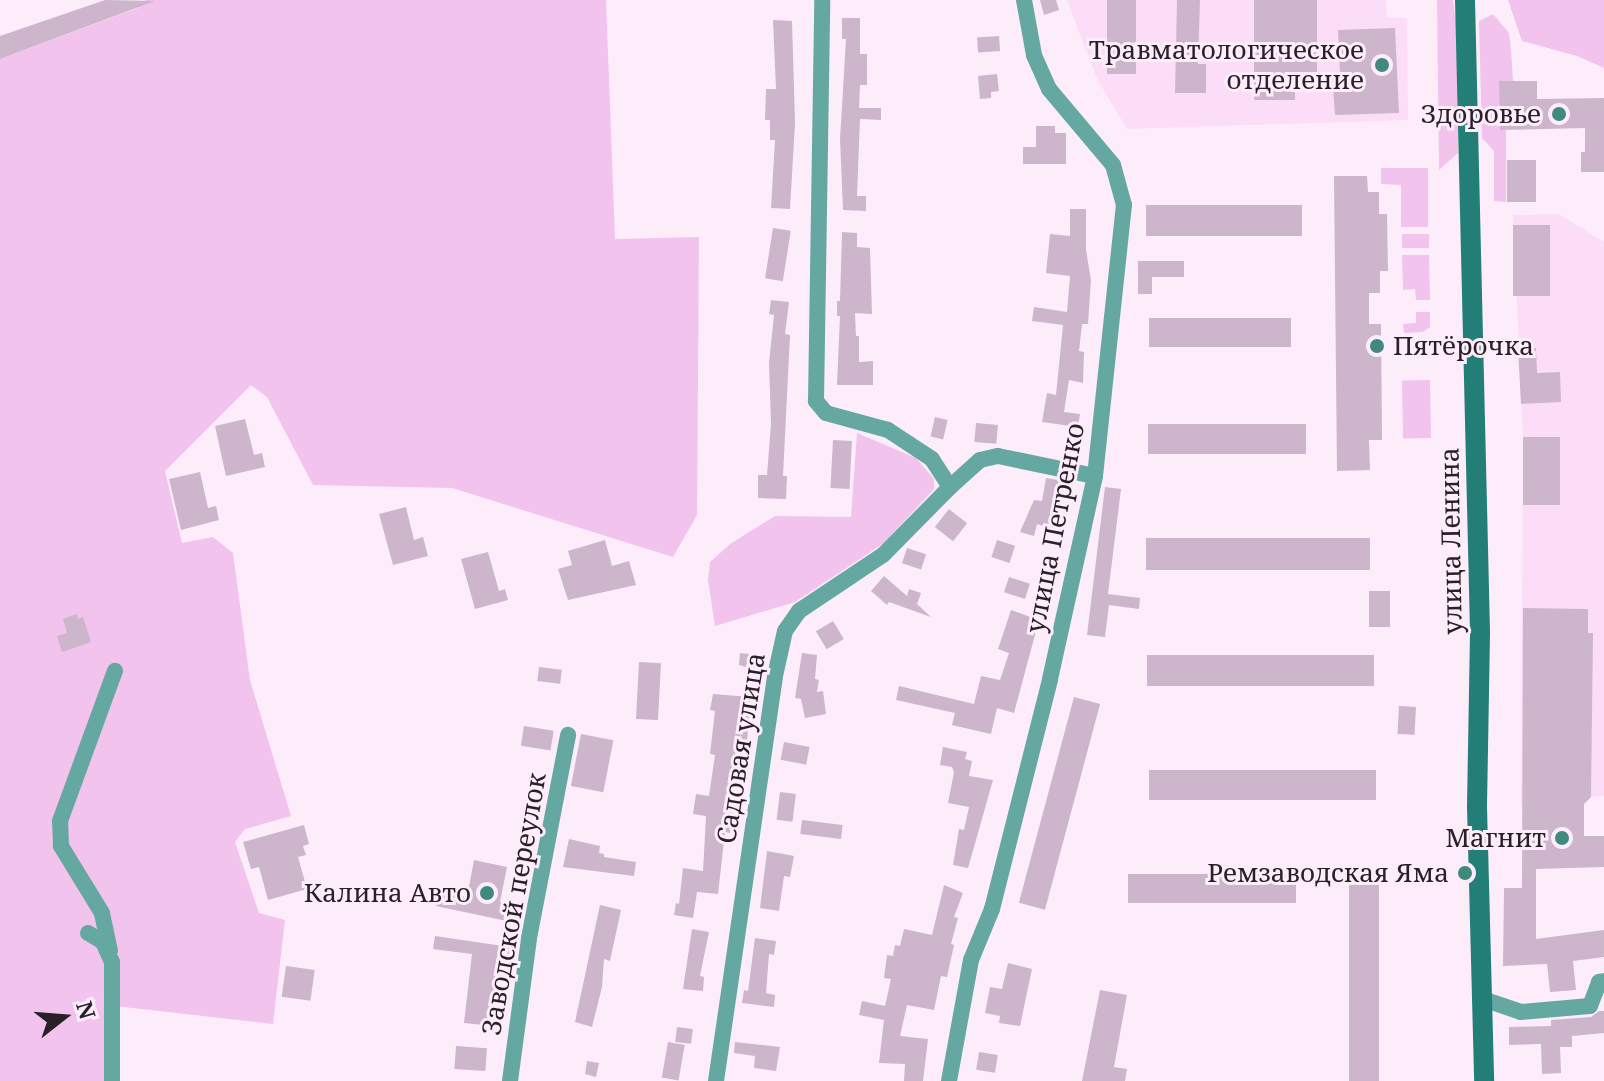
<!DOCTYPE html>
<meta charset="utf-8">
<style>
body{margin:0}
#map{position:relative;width:1604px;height:1081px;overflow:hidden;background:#fdedfb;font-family:"Noto Serif",serif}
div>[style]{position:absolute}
.built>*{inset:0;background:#fcddf8}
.green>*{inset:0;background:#f1c3ed;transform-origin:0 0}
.building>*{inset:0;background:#cdb5cb;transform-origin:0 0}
.street>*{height:16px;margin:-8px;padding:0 8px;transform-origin:8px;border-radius:8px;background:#65a7a1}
.secondary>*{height:20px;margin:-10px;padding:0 10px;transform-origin:10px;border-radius:10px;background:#237e77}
.dots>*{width:22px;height:22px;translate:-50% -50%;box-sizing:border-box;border:4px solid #fdedfb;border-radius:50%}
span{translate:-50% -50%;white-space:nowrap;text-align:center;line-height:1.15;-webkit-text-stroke:6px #fdedfb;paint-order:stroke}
.poi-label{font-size:26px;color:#292028}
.right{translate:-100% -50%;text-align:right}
.left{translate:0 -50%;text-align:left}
.street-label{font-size:26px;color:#292028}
.north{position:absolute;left:24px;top:977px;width:80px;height:80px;-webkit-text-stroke:6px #fdedfb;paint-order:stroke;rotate:73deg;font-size:22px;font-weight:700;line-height:32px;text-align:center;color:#292028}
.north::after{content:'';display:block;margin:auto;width:28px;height:36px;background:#292028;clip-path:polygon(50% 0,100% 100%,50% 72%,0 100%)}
</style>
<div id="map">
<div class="built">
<i style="clip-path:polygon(1067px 0,1386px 0,1387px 17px,1407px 18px,1408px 120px,1127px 129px,1097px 79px)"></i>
<i style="clip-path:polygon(1559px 214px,1604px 242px,1604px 796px,1591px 797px,1584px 804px,1521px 806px,1523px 437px,1513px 215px)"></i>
</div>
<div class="green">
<i style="clip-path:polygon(146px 0,606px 0,615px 239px,699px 237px,697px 515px,673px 557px,452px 488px,313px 485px,267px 397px,251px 385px,165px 471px,182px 543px,213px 537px,233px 553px,250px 680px,291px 816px,245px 829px,235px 842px,259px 913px,285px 920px,273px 1024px,115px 1006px,112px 1081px,0 1081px,0 59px,138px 8px)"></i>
<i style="clip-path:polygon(1437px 0,1453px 0,1458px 36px,1458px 153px,1439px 170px)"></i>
<i style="clip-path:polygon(1508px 0,1604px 0,1604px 68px,1577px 56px,1522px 41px)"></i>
<i style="clip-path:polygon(1493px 14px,1509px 33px,1511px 49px,1513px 81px,1500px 130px,1506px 130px,1506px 202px,1494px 201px,1494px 151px,1482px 138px,1479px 21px)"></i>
<i style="clip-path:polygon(1381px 168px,1428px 168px,1428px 227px,1401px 227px,1401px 185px,1381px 184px)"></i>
<i style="left:1402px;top:234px;width:27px;height:14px"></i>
<i style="clip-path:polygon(1402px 255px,1429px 255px,1430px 300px,1416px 300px,1415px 289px,1403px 290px)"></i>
<i style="clip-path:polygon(1416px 312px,1430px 312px,1430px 327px,1423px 332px,1404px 333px,1403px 324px,1416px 323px)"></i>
<i style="left:1430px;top:380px;width:58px;height:28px;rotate:89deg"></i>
<i style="clip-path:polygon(857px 433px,916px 458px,934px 479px,934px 489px,884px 543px,795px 602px,715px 626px,708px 580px,710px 562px,730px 544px,775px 516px,851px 517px)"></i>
</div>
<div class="building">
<i style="clip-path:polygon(105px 0,155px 1px,0 59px,0 36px)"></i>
<i style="clip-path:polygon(1040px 0,1056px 0,1059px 10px,1044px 15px)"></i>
<i style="left:1107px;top:0;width:29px;height:74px"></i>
<i style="clip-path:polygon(1177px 0,1200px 0,1198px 64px,1206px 64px,1206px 93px,1175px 93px)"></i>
<i style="clip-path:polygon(1254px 0,1317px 0,1317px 72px,1295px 72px,1295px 100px,1254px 100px)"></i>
<i style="clip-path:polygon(842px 18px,860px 18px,860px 54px,867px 54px,867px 85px,860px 85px,859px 108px,881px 108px,881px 120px,860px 119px,857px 196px,866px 196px,866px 211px,843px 210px,840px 139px,846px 39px,842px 39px)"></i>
<i style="clip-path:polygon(773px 20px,792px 21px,795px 123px,790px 209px,771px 208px,775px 140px,770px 140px,770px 120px,765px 120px,766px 89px,776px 89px)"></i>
<i style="clip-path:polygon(1395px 28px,1399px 113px,1335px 115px,1332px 74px,1340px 74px,1338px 30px)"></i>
<i style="left:999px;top:36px;width:15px;height:22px;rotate:86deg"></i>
<i style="clip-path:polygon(997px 74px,999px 91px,991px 92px,991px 98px,980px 99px,978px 76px)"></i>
<i style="clip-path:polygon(1499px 81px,1537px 81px,1537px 99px,1604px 98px,1604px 172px,1581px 172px,1581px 152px,1585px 152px,1585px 128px,1500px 130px)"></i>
<i style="clip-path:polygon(1036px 126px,1055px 126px,1055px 133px,1066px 133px,1066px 164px,1023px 164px,1023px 147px,1036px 147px)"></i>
<i style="left:1507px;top:160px;width:29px;height:42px"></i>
<i style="clip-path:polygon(1334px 176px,1367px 176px,1368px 192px,1379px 192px,1379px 214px,1387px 214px,1388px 271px,1380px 271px,1380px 293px,1369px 293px,1369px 324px,1381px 324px,1382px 440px,1369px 440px,1370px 470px,1337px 471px)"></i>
<i style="left:1146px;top:205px;width:156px;height:31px"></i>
<i style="clip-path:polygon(1070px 209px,1086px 209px,1086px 250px,1091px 280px,1088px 324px,1082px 324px,1079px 351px,1084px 352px,1083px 383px,1069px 380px,1064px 412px,1080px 414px,1078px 427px,1042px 422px,1047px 393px,1056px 395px,1063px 325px,1032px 321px,1034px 307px,1067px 312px,1070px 276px,1046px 273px,1050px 234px,1070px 236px)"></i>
<i style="left:1513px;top:225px;width:37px;height:71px"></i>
<i style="left:773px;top:228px;width:18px;height:51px;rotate:9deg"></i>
<i style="clip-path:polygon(842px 232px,857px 233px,857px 247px,870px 248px,872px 314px,855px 313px,856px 336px,859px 336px,859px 362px,873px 361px,873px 385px,837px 385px,840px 316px,837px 316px,837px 301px,840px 301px)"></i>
<i style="clip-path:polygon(1138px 261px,1184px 261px,1184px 277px,1152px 277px,1152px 294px,1138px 294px)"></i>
<i style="clip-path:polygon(771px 300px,789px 302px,785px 334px,790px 335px,783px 476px,787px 476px,786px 499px,758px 498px,758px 475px,767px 475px,771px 424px,769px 363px,774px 315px,769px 314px)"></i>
<i style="left:1291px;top:318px;width:29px;height:142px;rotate:90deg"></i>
<i style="clip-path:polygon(1536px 348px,1537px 373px,1560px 372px,1561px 402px,1521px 404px,1518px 349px)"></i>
<i style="left:935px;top:417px;width:13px;height:20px;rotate:13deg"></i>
<i style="clip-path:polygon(245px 419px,254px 455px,262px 453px,265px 467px,226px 476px,215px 426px)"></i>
<i style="left:976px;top:423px;width:22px;height:19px;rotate:5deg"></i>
<i style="left:1306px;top:424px;width:30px;height:158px;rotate:90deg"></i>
<i style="left:1523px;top:437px;width:37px;height:68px"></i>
<i style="left:833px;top:440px;width:19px;height:48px;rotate:3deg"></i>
<i style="clip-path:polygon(200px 472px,208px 508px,216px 506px,219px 520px,181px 530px,169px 479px)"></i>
<i style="clip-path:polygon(1046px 478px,1064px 481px,1058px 530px,1037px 524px,1034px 536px,1020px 532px,1034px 500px,1042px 501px)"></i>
<i style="clip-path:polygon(1105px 487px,1121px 489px,1108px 594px,1140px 598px,1139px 609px,1109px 605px,1105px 637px,1087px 635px)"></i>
<i style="clip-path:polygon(406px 507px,414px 540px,423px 537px,428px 556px,393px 565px,379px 514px)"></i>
<i style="left:949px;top:509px;width:23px;height:23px;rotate:38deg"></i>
<i style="left:1370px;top:538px;width:32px;height:224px;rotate:90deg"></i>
<i style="clip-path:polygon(605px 540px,612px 566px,629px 561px,636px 585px,568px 600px,558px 569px,572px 565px,568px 551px)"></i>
<i style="left:997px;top:540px;width:19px;height:18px;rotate:18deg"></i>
<i style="left:907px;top:548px;width:20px;height:16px;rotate:18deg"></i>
<i style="clip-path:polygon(488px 552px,499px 591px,505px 589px,508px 600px,475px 609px,461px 559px)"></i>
<i style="clip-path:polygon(884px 576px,907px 596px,909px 589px,921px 593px,917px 604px,931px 617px,889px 602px,887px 605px,871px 591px)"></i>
<i style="left:1009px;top:577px;width:22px;height:16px;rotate:18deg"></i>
<i style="left:1369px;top:591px;width:21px;height:36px"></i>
<i style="clip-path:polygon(1523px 608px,1588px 609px,1588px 633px,1593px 633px,1591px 797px,1584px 804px,1584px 836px,1604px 836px,1604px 867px,1536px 869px,1536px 939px,1604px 930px,1604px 957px,1573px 961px,1576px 990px,1550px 992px,1547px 964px,1503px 966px,1504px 888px,1522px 888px)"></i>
<i style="clip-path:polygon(1011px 610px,1039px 620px,1014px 713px,997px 708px,991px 734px,952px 725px,955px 713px,896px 700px,899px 686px,974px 704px,981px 676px,1000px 680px,1009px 653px,998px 649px)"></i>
<i style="clip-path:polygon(77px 614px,78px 619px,83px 617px,91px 642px,62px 652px,57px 636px,67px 633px,63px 619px)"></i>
<i style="left:833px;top:621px;width:21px;height:20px;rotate:59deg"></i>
<i style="clip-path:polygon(740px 653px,760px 655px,758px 671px,739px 665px)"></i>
<i style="clip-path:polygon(802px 653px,817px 655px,815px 679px,819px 680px,817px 692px,823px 691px,826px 714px,805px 718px,801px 699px,795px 698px)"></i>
<i style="left:1374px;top:655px;width:31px;height:227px;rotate:90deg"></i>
<i style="left:639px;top:662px;width:22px;height:57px;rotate:3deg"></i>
<i style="left:539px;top:667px;width:23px;height:14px;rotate:7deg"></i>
<i style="clip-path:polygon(713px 694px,751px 697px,746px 752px,749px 753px,747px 773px,734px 771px,728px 812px,734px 813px,730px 833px,725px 832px,718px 894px,697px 892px,693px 918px,674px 915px,676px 903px,679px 904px,683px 868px,703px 871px,706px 816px,693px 814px,696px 794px,709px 796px,715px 755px,710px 754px,715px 711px,710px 710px)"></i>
<i style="left:1074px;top:697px;width:27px;height:213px;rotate:15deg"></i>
<i style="left:1399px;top:706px;width:17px;height:28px;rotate:3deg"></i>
<i style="left:524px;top:726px;width:30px;height:20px;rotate:9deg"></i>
<i style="left:581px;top:734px;width:33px;height:53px;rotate:11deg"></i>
<i style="left:784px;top:742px;width:26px;height:18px;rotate:11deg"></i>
<i style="clip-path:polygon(943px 747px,967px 752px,965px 759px,972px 761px,969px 776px,993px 780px,968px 868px,953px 865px,959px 829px,964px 830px,969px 807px,948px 803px,954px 772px,952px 767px,940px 765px)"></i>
<i style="left:1376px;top:770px;width:30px;height:227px;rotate:90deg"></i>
<i style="left:780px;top:792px;width:16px;height:28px;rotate:7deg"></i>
<i style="left:802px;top:820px;width:41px;height:14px;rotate:7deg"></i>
<i style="clip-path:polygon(304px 825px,309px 844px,303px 846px,306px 855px,298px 857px,307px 889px,268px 900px,259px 867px,251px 869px,243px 842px)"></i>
<i style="clip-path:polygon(569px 839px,600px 846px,599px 853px,604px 854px,604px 857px,636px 862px,634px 876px,563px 867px)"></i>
<i style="clip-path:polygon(767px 851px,794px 856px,790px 877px,784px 876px,779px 911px,760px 908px)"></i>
<i style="clip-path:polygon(474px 860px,507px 867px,500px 902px,514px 905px,511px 922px,436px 906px,439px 892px,467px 897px)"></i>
<i style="left:1296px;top:874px;width:29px;height:168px;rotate:90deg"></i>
<i style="left:1349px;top:875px;width:30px;height:206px"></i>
<i style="clip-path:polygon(944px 885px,963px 893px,954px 917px,958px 918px,951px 944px,954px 945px,947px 977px,941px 976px,934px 1010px,907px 1005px,900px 1036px,928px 1039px,923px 1081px,904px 1081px,905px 1064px,879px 1063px,884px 1020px,859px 1015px,862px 1001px,885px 1006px,891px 979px,884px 978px,887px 955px,893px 956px,895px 945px,900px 946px,904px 929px,932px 935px)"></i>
<i style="clip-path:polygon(600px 905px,621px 910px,610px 961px,604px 959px,602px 987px,592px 1027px,575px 1022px)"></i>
<i style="clip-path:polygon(692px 929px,709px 932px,700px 976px,704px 977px,703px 991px,683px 989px)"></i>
<i style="clip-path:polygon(435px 936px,510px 947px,508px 959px,498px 957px,493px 1026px,464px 1023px,472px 954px,433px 949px)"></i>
<i style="clip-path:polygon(755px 938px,776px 941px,774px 955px,769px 954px,766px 993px,775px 995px,774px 1007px,742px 1003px,744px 990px,748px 991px)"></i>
<i style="clip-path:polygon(1008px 963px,1032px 969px,1020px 1026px,999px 1023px,1000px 1016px,985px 1013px,990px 987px,1002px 989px)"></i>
<i style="left:286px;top:966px;width:29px;height:31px;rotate:8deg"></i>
<i style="clip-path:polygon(1100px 990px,1127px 995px,1114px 1067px,1127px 1069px,1125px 1081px,1082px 1081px)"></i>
<i style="clip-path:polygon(1599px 1011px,1604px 1011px,1604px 1033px,1572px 1036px,1572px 1047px,1560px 1047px,1561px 1073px,1542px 1074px,1541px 1044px,1509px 1045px,1509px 1027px,1551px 1026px,1551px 1020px,1591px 1017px)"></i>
<i style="left:677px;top:1027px;width:16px;height:15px;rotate:7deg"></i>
<i style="left:668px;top:1042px;width:17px;height:36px;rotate:10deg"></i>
<i style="clip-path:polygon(735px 1042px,780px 1047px,776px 1071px,754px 1068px,755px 1056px,734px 1053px)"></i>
<i style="left:456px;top:1046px;width:31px;height:23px;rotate:4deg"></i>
<i style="left:979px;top:1052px;width:19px;height:18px;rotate:9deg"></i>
<i style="clip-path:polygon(587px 1061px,599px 1063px,596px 1077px,585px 1074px)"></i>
</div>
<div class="street">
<i style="left:950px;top:487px;width:40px;rotate:-42deg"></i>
<i style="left:980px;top:460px;width:18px;rotate:-13deg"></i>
<i style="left:998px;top:456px;width:99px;rotate:11.7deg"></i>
<i style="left:88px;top:933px;width:17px;rotate:31deg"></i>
<i style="left:103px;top:942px;width:22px;rotate:66deg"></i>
<i style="left:112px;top:962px;width:119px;rotate:90deg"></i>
<i style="left:110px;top:951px;width:39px;rotate:-102deg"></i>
<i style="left:102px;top:913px;width:79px;rotate:-121.5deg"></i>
<i style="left:61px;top:846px;width:25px;rotate:-92deg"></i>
<i style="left:60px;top:821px;width:160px;rotate:-69.9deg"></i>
<i style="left:1480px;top:998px;width:43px;rotate:18.9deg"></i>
<i style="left:1521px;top:1012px;width:69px;rotate:-5deg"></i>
<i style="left:1590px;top:1006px;width:26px;rotate:-69deg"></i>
<i style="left:1599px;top:982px;width:5px;rotate:-11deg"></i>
<i style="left:510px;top:1081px;width:144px;rotate:-82.4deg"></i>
<i style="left:529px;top:938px;width:207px;rotate:-79.1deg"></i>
<i style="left:716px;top:1081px;width:409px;rotate:-81.7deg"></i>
<i style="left:775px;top:676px;width:46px;rotate:-77.5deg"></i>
<i style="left:785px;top:631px;width:24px;rotate:-55deg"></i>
<i style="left:799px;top:611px;width:101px;rotate:-33.7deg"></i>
<i style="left:883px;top:555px;width:95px;rotate:-45.4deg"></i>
<i style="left:950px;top:487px;width:33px;rotate:-123deg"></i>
<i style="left:932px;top:459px;width:53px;rotate:-146.6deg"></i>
<i style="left:888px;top:430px;width:64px;rotate:-164.7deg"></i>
<i style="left:826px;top:413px;width:16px;rotate:-130deg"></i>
<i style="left:816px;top:401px;width:401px;rotate:-89.1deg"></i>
<i style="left:949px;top:1081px;width:123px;rotate:-79.7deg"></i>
<i style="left:971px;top:960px;width:55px;rotate:-67.6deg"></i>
<i style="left:992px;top:909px;width:237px;rotate:-75.8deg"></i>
<i style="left:1050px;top:679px;width:208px;rotate:-77.5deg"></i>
<i style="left:1095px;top:476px;width:273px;rotate:-83.9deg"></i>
<i style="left:1124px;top:205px;width:41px;rotate:-105.4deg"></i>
<i style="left:1113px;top:165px;width:99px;rotate:-130.1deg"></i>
<i style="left:1049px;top:89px;width:37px;rotate:-114deg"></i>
<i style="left:1034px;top:55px;width:56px;rotate:-100.3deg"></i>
</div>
<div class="secondary">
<i style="left:1465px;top:0;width:634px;rotate:88.64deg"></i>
<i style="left:1480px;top:634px;width:173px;rotate:91deg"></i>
<i style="left:1477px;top:807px;width:274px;rotate:88.5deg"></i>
</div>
<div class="dots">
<i style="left:1382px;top:65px;background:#418881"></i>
<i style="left:1559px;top:114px;background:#418881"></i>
<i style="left:1377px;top:346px;background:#418881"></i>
<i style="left:1562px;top:838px;background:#418881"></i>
<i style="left:1465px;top:873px;background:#418881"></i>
<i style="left:487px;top:893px;background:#418881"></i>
</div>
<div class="poi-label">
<span class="right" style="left:1364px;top:65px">Травматологическое<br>отделение</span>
<span class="right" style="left:1541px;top:114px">Здоровье</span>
<span class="left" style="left:1393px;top:346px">Пятёрочка</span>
<span class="right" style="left:1546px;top:838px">Магнит</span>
<span class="right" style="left:1449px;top:873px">Ремзаводская Яма</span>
<span class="right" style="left:471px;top:893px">Калина Авто</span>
</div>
<div class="street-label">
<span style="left:1055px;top:528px;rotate:-79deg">улица Петренко</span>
<span style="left:1451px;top:541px;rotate:-91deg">улица Ленина</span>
<span style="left:741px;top:748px;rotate:-81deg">Садовая улица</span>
<span style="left:514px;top:904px;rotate:-80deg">Заводской переулок</span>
</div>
<div class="north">N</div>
</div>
